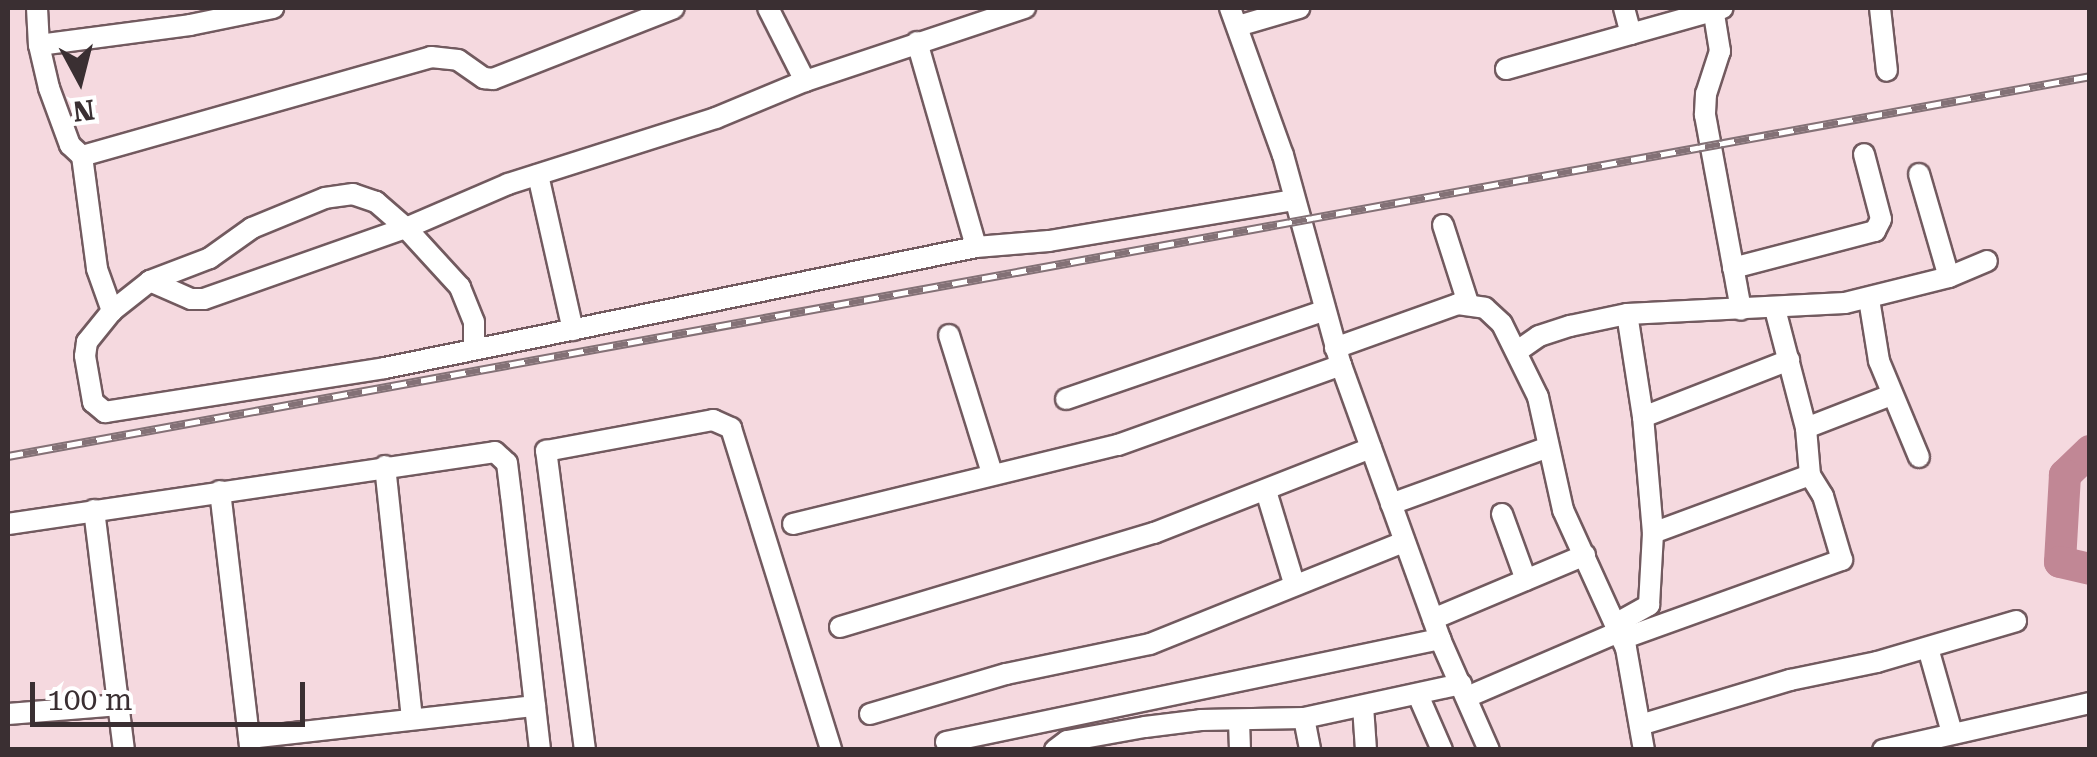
<!DOCTYPE html>
<style>
body{margin:0}
#map{position:relative;width:2097px;height:757px;overflow:hidden;background:#f5d9df;font-family:"Roboto Serif",serif}
div>[style]{position:absolute}
.river>*{height:32px;margin:-16px;padding:0 16px;transform-origin:16px;border-radius:16px;background:#c18795}
.roads{filter:drop-shadow(2px 0 #725a5f) drop-shadow(-2px 0 #725a5f) drop-shadow(0 2px #725a5f) drop-shadow(0 -2px #725a5f)}
.minor>*{height:20px;margin:-10px;padding:0 10px;transform-origin:10px;border-radius:10px;background:#fff}
.rail>*{height:9px;margin-top:-4.5px;transform-origin:0;background:repeating-linear-gradient(90deg,#fff 0 15px,#837176 0 30px);box-sizing:border-box;border-block:2px solid #837176}
span{translate:-50% -50%;white-space:nowrap;text-align:center;line-height:1.15;-webkit-text-stroke:8px #fff;paint-order:stroke}
.frame{position:absolute;inset:0;border:10px solid #3a2f32;pointer-events:none}
.north{position:absolute;left:30px;top:30px;width:100px;height:100px;-webkit-text-stroke:8px #fff;paint-order:stroke;rotate:173deg;font-size:28px;font-weight:700;line-height:40px;text-align:center;color:#3a2f32}
.north::after{content:'';display:block;margin:auto;width:35px;height:45px;background:#3a2f32;clip-path:polygon(50% 0,100% 100%,50% 72%,0 100%)}
.scale{position:absolute;left:30px;top:682px;width:275px;height:45px;box-sizing:border-box;border:5px solid #3a2f32;border-top:0;padding-left:12px;font-size:30px;line-height:35px;white-space:nowrap;color:#3a2f32;-webkit-text-stroke:8px #fff;paint-order:stroke}
</style>
<div id="map">
<div class="river">
<i style="left:2090px;top:451px;width:35px;rotate:136deg"></i>
<i style="left:2065px;top:475px;width:87px;rotate:93.3deg"></i>
<i style="left:2060px;top:562px;width:31px;rotate:13deg"></i>
</div>
<div class="roads">
<div class="minor">
<i style="left:37px;top:8px;width:37px;rotate:87deg"></i>
<i style="left:39px;top:45px;width:44px;rotate:76.9deg"></i>
<i style="left:49px;top:88px;width:61px;rotate:69.8deg"></i>
<i style="left:70px;top:145px;width:16px;rotate:43deg"></i>
<i style="left:82px;top:156px;width:114px;rotate:82.4deg"></i>
<i style="left:97px;top:269px;width:45px;rotate:70.3deg"></i>
<i style="left:768px;top:8px;width:82px;rotate:63.1deg"></i>
<i style="left:1230px;top:8px;width:156px;rotate:70.2deg"></i>
<i style="left:1283px;top:155px;width:218px;rotate:74.6deg"></i>
<i style="left:1341px;top:365px;width:291px;rotate:70.1deg"></i>
<i style="left:1440px;top:639px;width:121px;rotate:66.2deg"></i>
<i style="left:1624px;top:8px;width:27px;rotate:75deg"></i>
<i style="left:1713px;top:8px;width:44px;rotate:80.8deg"></i>
<i style="left:1720px;top:51px;width:45px;rotate:108deg"></i>
<i style="left:1706px;top:94px;width:21px;rotate:93deg"></i>
<i style="left:1705px;top:115px;width:198px;rotate:79.5deg"></i>
<i style="left:1880px;top:8px;width:63px;rotate:83.7deg"></i>
<i style="left:1238px;top:26px;width:64px;rotate:-16.4deg"></i>
<i style="left:917px;top:42px;width:213px;rotate:73.9deg"></i>
<i style="left:39px;top:45px;width:152px;rotate:-7.5deg"></i>
<i style="left:190px;top:25px;width:85px;rotate:-11.6deg"></i>
<i style="left:1506px;top:69px;width:225px;rotate:-15.7deg"></i>
<i style="left:82px;top:156px;width:363px;rotate:-15.8deg"></i>
<i style="left:431px;top:57px;width:27px;rotate:6deg"></i>
<i style="left:458px;top:60px;width:32px;rotate:35deg"></i>
<i style="left:484px;top:78px;width:9px;rotate:6deg"></i>
<i style="left:493px;top:79px;width:194px;rotate:-21.4deg"></i>
<i style="left:1919px;top:174px;width:107px;rotate:73.8deg"></i>
<i style="left:538px;top:175px;width:159px;rotate:77.3deg"></i>
<i style="left:1443px;top:225px;width:82px;rotate:72.2deg"></i>
<i style="left:1733px;top:268px;width:147px;rotate:-14.6deg"></i>
<i style="left:1875px;top:231px;width:13px;rotate:-63deg"></i>
<i style="left:1881px;top:219px;width:67px;rotate:-104.7deg"></i>
<i style="left:150px;top:281px;width:45px;rotate:23.7deg"></i>
<i style="left:191px;top:299px;width:13px"></i>
<i style="left:204px;top:299px;width:214px;rotate:-19.4deg"></i>
<i style="left:406px;top:228px;width:111px;rotate:-23.3deg"></i>
<i style="left:508px;top:184px;width:218px;rotate:-17.6deg"></i>
<i style="left:716px;top:118px;width:96px;rotate:-22.6deg"></i>
<i style="left:805px;top:81px;width:232px;rotate:-18.4deg"></i>
<i style="left:1869px;top:299px;width:63px;rotate:80.8deg"></i>
<i style="left:1879px;top:361px;width:104px;rotate:67.4deg"></i>
<i style="left:949px;top:335px;width:145px;rotate:72.7deg"></i>
<i style="left:1335px;top:348px;width:131px;rotate:-19.7deg"></i>
<i style="left:1458px;top:304px;width:27px;rotate:8deg"></i>
<i style="left:1485px;top:308px;width:23px;rotate:43deg"></i>
<i style="left:1502px;top:324px;width:81px;rotate:63.7deg"></i>
<i style="left:1538px;top:397px;width:116px;rotate:77.5deg"></i>
<i style="left:1563px;top:510px;width:152px;rotate:65.5deg"></i>
<i style="left:1626px;top:648px;width:104px;rotate:80deg"></i>
<i style="left:474px;top:349px;width:27px;rotate:-90deg"></i>
<i style="left:474px;top:322px;width:38px;rotate:-112deg"></i>
<i style="left:460px;top:287px;width:80px;rotate:-132.5deg"></i>
<i style="left:406px;top:228px;width:40px;rotate:-139deg"></i>
<i style="left:376px;top:202px;width:24px;rotate:-161deg"></i>
<i style="left:353px;top:194px;width:28px;rotate:172deg"></i>
<i style="left:325px;top:198px;width:79px;rotate:157.7deg"></i>
<i style="left:252px;top:228px;width:52px;rotate:144.5deg"></i>
<i style="left:210px;top:258px;width:64px;rotate:159deg"></i>
<i style="left:150px;top:281px;width:48px;rotate:141.7deg"></i>
<i style="left:112px;top:311px;width:40px;rotate:129deg"></i>
<i style="left:87px;top:342px;width:14px;rotate:98deg"></i>
<i style="left:85px;top:356px;width:47px;rotate:80.1deg"></i>
<i style="left:93px;top:402px;width:16px;rotate:40deg"></i>
<i style="left:105px;top:412px;width:283px;rotate:-8.9deg"></i>
<i style="left:385px;top:368px;width:603px;rotate:-11.57deg"></i>
<i style="left:976px;top:247px;width:73px;rotate:-4.7deg"></i>
<i style="left:1049px;top:241px;width:249px;rotate:-9.5deg"></i>
<i style="left:1519px;top:350px;width:24px;rotate:-35deg"></i>
<i style="left:1539px;top:336px;width:33px;rotate:-18deg"></i>
<i style="left:1570px;top:326px;width:58px;rotate:-11.9deg"></i>
<i style="left:1627px;top:314px;width:218px;rotate:-2.9deg"></i>
<i style="left:1845px;top:303px;width:107px;rotate:-14deg"></i>
<i style="left:1949px;top:277px;width:41px;rotate:-22.8deg"></i>
<i style="left:1066px;top:399px;width:272px;rotate:-18.9deg"></i>
<i style="left:1643px;top:417px;width:157px;rotate:-21.3deg"></i>
<i style="left:1806px;top:428px;width:91px;rotate:-21.2deg"></i>
<i style="left:385px;top:466px;width:254px;rotate:83.9deg"></i>
<i style="left:220px;top:491px;width:258px;rotate:83.3deg"></i>
<i style="left:1266px;top:491px;width:96px;rotate:73.1deg"></i>
<i style="left:1391px;top:504px;width:165px;rotate:-19.9deg"></i>
<i style="left:94px;top:510px;width:242px;rotate:82.9deg"></i>
<i style="left:1502px;top:514px;width:70px;rotate:70deg"></i>
<i style="left:8px;top:524px;width:492px;rotate:-8.4deg"></i>
<i style="left:495px;top:452px;width:16px;rotate:43deg"></i>
<i style="left:507px;top:463px;width:32px;rotate:83deg"></i>
<i style="left:511px;top:495px;width:257px;rotate:83.5deg"></i>
<i style="left:793px;top:524px;width:334px;rotate:-13.7deg"></i>
<i style="left:1118px;top:445px;width:237px;rotate:-19.7deg"></i>
<i style="left:1653px;top:533px;width:167px;rotate:-20.3deg"></i>
<i style="left:1433px;top:619px;width:165px;rotate:-22.8deg"></i>
<i style="left:1617px;top:623px;width:37px;rotate:-29deg"></i>
<i style="left:1649px;top:605px;width:72px;rotate:-86.8deg"></i>
<i style="left:1653px;top:533px;width:116px;rotate:-94.9deg"></i>
<i style="left:1643px;top:417px;width:104px;rotate:-98.8deg"></i>
<i style="left:840px;top:627px;width:328px;rotate:-16.7deg"></i>
<i style="left:1154px;top:533px;width:233px;rotate:-21.4deg"></i>
<i style="left:1622px;top:639px;width:234px;rotate:-19.8deg"></i>
<i style="left:1842px;top:560px;width:67px;rotate:-106.5deg"></i>
<i style="left:1823px;top:496px;width:25px;rotate:-122deg"></i>
<i style="left:1810px;top:475px;width:47px;rotate:-94.9deg"></i>
<i style="left:1806px;top:428px;width:123px;rotate:-104.6deg"></i>
<i style="left:1928px;top:648px;width:88px;rotate:74.2deg"></i>
<i style="left:1418px;top:695px;width:60px;rotate:66.4deg"></i>
<i style="left:1467px;top:697px;width:165px;rotate:-23.2deg"></i>
<i style="left:1363px;top:706px;width:44px;rotate:86.1deg"></i>
<i style="left:8px;top:714px;width:112px;rotate:-4.6deg"></i>
<i style="left:870px;top:714px;width:142px;rotate:-16.4deg"></i>
<i style="left:1006px;top:674px;width:147px;rotate:-11.8deg"></i>
<i style="left:1150px;top:644px;width:274px;rotate:-21.9deg"></i>
<i style="left:1304px;top:718px;width:33px;rotate:79deg"></i>
<i style="left:1239px;top:721px;width:29px;rotate:88deg"></i>
<i style="left:1640px;top:725px;width:157px;rotate:-16.7deg"></i>
<i style="left:1790px;top:680px;width:89px;rotate:-11.7deg"></i>
<i style="left:1877px;top:662px;width:145px;rotate:-16.4deg"></i>
<i style="left:249px;top:738px;width:288px;rotate:-6.4deg"></i>
<i style="left:946px;top:742px;width:505px;rotate:-11.78deg"></i>
<i style="left:585px;top:750px;width:302px;rotate:-97.4deg"></i>
<i style="left:546px;top:451px;width:170px;rotate:-10.5deg"></i>
<i style="left:713px;top:420px;width:20px;rotate:24deg"></i>
<i style="left:731px;top:428px;width:337px;rotate:72.7deg"></i>
<i style="left:1055px;top:750px;width:15px;rotate:-37deg"></i>
<i style="left:1067px;top:741px;width:79px;rotate:-10.2deg"></i>
<i style="left:1145px;top:727px;width:56px;rotate:-7.1deg"></i>
<i style="left:1201px;top:720px;width:103px;rotate:-1.1deg"></i>
<i style="left:1304px;top:718px;width:161px;rotate:-12.2deg"></i>
<i style="left:1883px;top:750px;width:212px;rotate:-12.8deg"></i>
</div>
</div>
<div class="rail">
<i style="left:8px;top:456px;width:2116px;rotate:-10.34deg"></i>
</div>
<div class="frame"></div>
<div class="north">N</div>
<div class="scale">100 m</div>
</div>
